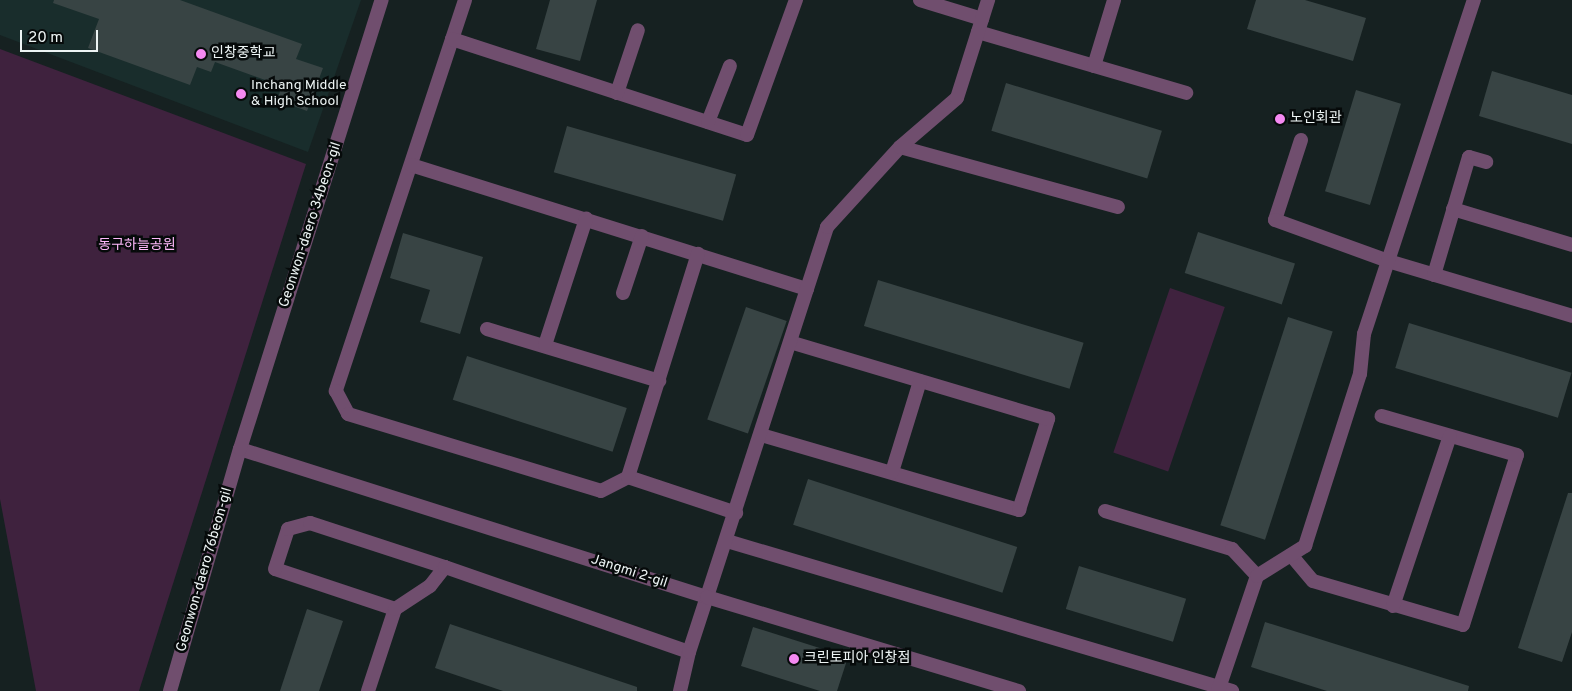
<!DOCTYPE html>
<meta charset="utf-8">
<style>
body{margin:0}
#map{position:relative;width:1572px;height:691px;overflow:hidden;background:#162121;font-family:Overpass,"Noto Sans KR",sans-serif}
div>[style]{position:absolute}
.built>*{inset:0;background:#192d2c}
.green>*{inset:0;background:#3f223e;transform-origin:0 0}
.building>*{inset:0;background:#384444;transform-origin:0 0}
.service>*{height:14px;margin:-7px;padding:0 7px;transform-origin:7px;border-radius:7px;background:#704e6e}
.minor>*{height:14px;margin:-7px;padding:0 7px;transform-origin:7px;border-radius:7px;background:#704e6e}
.tertiary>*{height:14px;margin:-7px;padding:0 7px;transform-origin:7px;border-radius:7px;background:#704e6e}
.dots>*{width:14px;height:14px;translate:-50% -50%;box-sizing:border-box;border:2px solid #060a0a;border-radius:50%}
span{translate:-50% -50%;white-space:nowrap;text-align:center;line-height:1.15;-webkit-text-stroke:5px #060a0a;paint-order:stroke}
.poi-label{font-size:14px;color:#edf4f4}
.left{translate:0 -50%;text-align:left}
.street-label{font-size:14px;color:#edf4f4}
.park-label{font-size:14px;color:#feb8fa}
.scale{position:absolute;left:20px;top:30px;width:78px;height:22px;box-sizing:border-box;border:2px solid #edf4f4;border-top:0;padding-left:6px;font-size:15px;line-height:18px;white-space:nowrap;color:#edf4f4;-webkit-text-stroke:4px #060a0a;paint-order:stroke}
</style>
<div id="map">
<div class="built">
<i style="clip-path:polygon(0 0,361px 0,308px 152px,0 35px)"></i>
</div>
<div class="green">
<i style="clip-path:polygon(0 49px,306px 164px,139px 691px,36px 691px,0 499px)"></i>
<i style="left:1170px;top:288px;width:58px;height:174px;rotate:19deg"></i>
</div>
<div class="building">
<i style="clip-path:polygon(54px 0,180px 0,302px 44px,296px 59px,323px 68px,307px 111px,277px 100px,282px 86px,215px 62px,211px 72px,197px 67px,190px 85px,88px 48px,99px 19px,53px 3px)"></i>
<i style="clip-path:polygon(550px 0,597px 0,580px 61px,536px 49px)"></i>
<i style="clip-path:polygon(1256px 0,1305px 0,1366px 18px,1353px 61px,1247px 29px)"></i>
<i style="clip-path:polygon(1492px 71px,1572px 95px,1572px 144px,1479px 116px)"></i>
<i style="left:1006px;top:83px;width:163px;height:50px;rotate:17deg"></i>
<i style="left:1356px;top:90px;width:47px;height:106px;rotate:17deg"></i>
<i style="left:567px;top:126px;width:176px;height:48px;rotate:16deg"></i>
<i style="left:1198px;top:232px;width:102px;height:43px;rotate:18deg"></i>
<i style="clip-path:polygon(403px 233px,483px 257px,460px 334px,420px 322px,430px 290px,390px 278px)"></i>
<i style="left:878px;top:280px;width:215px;height:48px;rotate:17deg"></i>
<i style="left:746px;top:307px;width:43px;height:119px;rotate:19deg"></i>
<i style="left:1288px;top:317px;width:47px;height:219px;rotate:18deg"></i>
<i style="left:1409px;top:323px;width:170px;height:47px;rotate:17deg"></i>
<i style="left:467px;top:356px;width:168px;height:46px;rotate:18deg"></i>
<i style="left:808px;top:479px;width:220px;height:48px;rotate:18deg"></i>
<i style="clip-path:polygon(1568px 493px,1572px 493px,1572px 632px,1562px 662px,1518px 648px)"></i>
<i style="left:1079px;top:566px;width:112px;height:45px;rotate:17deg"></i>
<i style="clip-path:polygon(307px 609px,343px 621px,319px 691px,280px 691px)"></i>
<i style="clip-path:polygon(1265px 622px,1469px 686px,1468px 691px,1327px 691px,1251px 667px)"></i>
<i style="clip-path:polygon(450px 624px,637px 687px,637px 691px,503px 691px,435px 668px)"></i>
<i style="clip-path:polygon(753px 627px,848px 657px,837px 691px,820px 691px,741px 666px)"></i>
</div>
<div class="service">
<i style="left:465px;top:0;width:412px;rotate:108.3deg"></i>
<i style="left:336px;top:391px;width:26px;rotate:62deg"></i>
<i style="left:348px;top:414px;width:264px;rotate:16.9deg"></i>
<i style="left:601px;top:491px;width:30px;rotate:-27deg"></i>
<i style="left:628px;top:477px;width:114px;rotate:18.4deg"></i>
<i style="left:920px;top:0;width:65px;rotate:17deg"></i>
<i style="left:978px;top:32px;width:217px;rotate:16.3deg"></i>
<i style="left:452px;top:39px;width:310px;rotate:18deg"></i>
<i style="left:747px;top:135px;width:144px;rotate:-70.1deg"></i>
<i style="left:1094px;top:66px;width:69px;rotate:-73.1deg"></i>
<i style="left:617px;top:93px;width:66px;rotate:-71.6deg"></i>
<i style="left:708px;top:122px;width:60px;rotate:-68.6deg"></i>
<i style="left:1301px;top:140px;width:84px;rotate:108deg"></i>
<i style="left:1275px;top:220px;width:120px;rotate:19.9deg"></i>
<i style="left:1388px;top:261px;width:192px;rotate:16.6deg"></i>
<i style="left:900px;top:147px;width:226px;rotate:15.4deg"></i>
<i style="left:411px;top:165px;width:415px;rotate:17.4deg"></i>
<i style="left:1453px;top:209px;width:124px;rotate:16.8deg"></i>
<i style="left:1434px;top:275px;width:123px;rotate:-73.5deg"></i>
<i style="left:1469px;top:157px;width:18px;rotate:16deg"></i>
<i style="left:623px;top:293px;width:60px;rotate:-71.6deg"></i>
<i style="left:487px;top:329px;width:180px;rotate:16.8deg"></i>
<i style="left:545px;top:345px;width:133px;rotate:-72deg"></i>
<i style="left:761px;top:435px;width:269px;rotate:16.2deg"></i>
<i style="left:1019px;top:510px;width:96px;rotate:-72.3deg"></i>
<i style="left:1048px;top:419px;width:269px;rotate:-163.4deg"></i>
<i style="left:892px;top:472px;width:95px;rotate:-72.9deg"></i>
<i style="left:628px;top:477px;width:234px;rotate:-72.6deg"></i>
<i style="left:1105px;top:511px;width:133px;rotate:16.7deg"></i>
<i style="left:1232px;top:549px;width:37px;rotate:47deg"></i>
<i style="left:727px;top:541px;width:527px;rotate:16.54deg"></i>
<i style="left:1291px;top:555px;width:34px;rotate:50deg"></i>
<i style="left:1313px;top:581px;width:156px;rotate:16.3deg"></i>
<i style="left:1463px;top:625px;width:178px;rotate:-72.4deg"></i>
<i style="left:1517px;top:455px;width:141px;rotate:-163.9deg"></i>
<i style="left:1393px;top:606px;width:179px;rotate:-71.5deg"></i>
<i style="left:395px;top:609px;width:126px;rotate:-161.6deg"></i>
<i style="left:275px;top:569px;width:42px;rotate:-72deg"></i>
<i style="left:288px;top:529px;width:23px;rotate:-15deg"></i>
<i style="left:310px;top:523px;width:142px;rotate:18.1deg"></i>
<i style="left:368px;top:691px;width:86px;rotate:-71.8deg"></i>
<i style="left:395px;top:609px;width:42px;rotate:-33.3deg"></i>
<i style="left:430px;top:586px;width:24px;rotate:-52deg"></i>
<i style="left:445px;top:567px;width:258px;rotate:19.2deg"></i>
<i style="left:680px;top:691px;width:40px;rotate:-77deg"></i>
<i style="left:689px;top:652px;width:447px;rotate:-72deg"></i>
<i style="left:827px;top:227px;width:108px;rotate:-47.6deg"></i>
<i style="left:900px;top:147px;width:75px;rotate:-40.7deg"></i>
<i style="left:957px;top:98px;width:103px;rotate:-72.4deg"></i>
<i style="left:1218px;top:691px;width:121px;rotate:-71.3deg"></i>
<i style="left:1257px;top:576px;width:57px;rotate:-32deg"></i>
<i style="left:1305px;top:546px;width:181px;rotate:-72.3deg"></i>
<i style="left:1360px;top:374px;width:40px;rotate:-84.3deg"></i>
<i style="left:1364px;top:334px;width:352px;rotate:-71.8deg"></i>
</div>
<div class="minor">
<i style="left:240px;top:449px;width:490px;rotate:17.6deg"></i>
<i style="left:707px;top:597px;width:326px;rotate:16.8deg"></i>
</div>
<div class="tertiary">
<i style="left:170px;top:691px;width:252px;rotate:-73.9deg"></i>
<i style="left:240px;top:449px;width:471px;rotate:-72.5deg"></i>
</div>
<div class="dots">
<i style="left:201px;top:54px;background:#f489f1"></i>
<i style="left:241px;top:94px;background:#f489f1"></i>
<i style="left:1280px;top:119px;background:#f489f1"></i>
<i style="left:794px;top:659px;background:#f489f1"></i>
</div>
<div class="poi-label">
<span class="left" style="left:211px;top:54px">인창중학교</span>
<span class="left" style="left:251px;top:94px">Inchang Middle<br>&amp; High School</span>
<span class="left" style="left:1290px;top:119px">노인회관</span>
<span class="left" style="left:804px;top:659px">크린토피아 인창점</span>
</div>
<div class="street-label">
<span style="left:311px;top:225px;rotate:-72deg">Geonwon-daero 34beon-gil</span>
<span style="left:205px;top:570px;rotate:-74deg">Geonwon-daero 76beon-gil</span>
<span style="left:629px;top:572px;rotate:18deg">Jangmi 2-gil</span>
</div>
<div class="park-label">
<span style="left:137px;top:246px">동구하늘공원</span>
</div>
<div class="scale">20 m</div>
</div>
